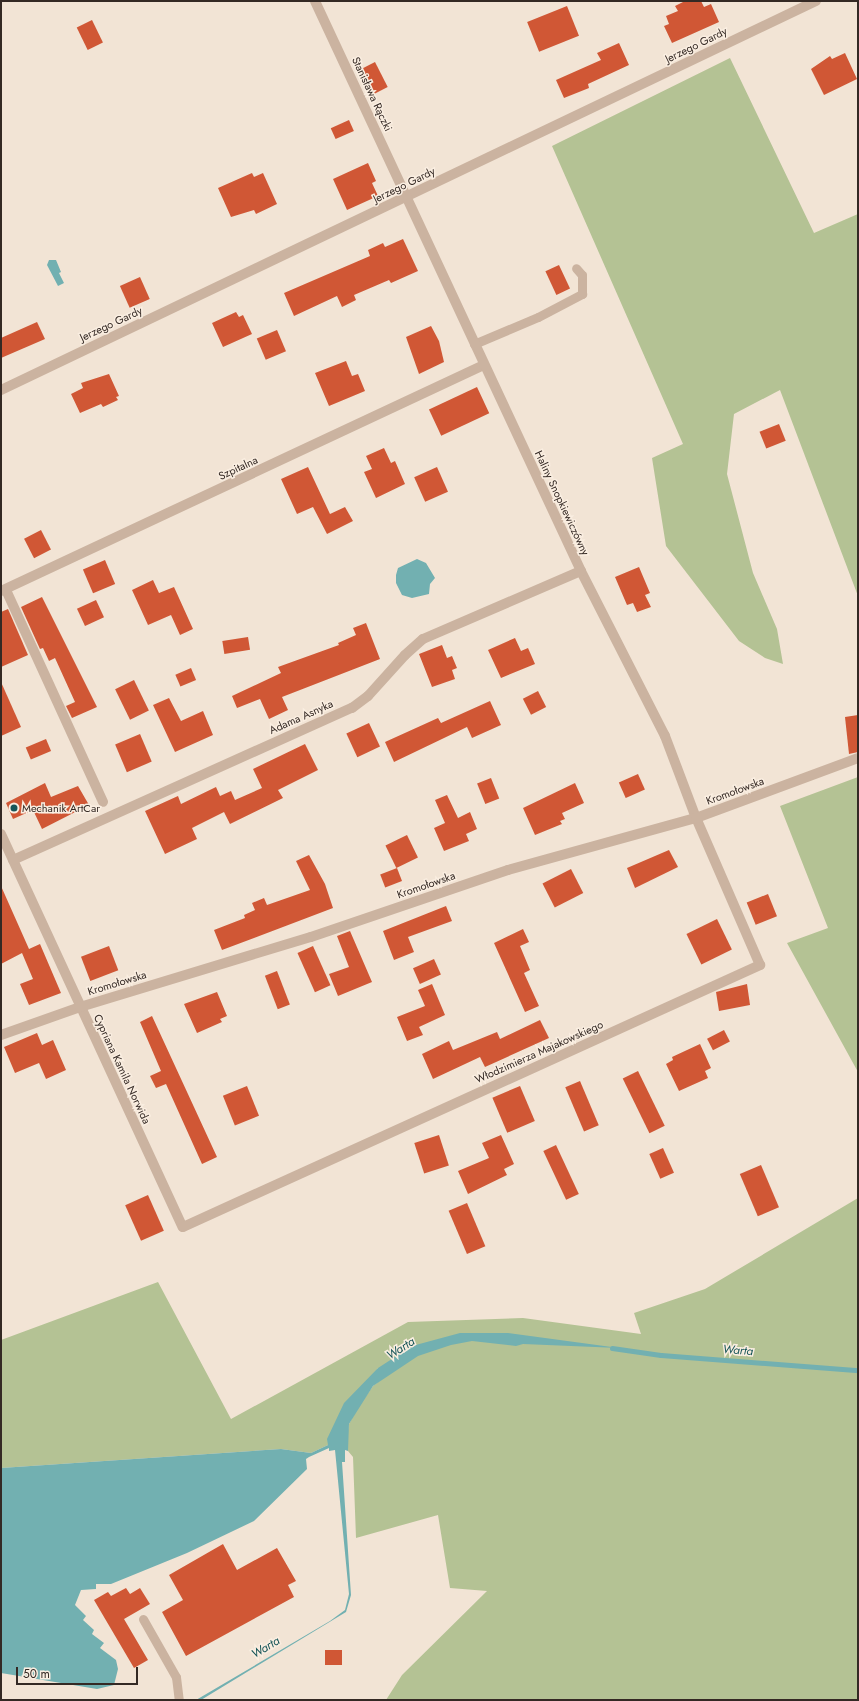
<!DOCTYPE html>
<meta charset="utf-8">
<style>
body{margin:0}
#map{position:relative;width:859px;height:1701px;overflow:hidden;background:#f2e4d5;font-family:Jost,sans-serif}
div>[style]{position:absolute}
.green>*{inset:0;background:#b4c294}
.water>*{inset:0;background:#72b0b1}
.stream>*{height:5px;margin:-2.5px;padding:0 2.5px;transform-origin:2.5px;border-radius:2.5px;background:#72b0b1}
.building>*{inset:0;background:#d05735;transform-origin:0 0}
.lane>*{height:9px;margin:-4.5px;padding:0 4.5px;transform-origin:4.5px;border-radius:4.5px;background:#cbb3a0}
.street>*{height:10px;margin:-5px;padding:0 5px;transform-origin:5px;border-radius:5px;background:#cbb3a0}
.dots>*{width:11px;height:11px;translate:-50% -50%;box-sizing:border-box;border:2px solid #faeee1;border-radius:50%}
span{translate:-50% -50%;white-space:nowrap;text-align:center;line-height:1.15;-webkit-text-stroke:3px #faeee1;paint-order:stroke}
.street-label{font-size:11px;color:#342924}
.poi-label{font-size:11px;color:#342924}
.left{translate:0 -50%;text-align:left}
.water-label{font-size:12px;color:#175558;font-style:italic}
.frame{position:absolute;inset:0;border:2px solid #342924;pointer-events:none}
.scale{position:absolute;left:16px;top:1667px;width:122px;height:18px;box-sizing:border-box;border:2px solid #342924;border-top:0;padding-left:5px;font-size:12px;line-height:14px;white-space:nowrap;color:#342924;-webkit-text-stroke:3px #faeee1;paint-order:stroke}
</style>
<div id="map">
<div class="green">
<i style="clip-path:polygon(730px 58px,814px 233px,858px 214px,858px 596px,780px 390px,734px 414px,727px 474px,753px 573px,777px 629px,783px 664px,765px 658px,739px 641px,666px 546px,652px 458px,683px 444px,552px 146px)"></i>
<i style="clip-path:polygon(858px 777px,858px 1072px,787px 943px,828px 928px,780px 806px)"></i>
<i style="clip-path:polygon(858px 1198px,858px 1700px,386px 1700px,402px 1675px,487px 1591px,450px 1588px,438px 1515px,356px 1538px,353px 1457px,348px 1451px,347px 1437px,349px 1424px,357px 1409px,373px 1386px,391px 1372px,378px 1368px,328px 1445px,311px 1453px,281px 1449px,1px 1468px,1px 1340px,158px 1282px,231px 1419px,408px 1322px,523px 1318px,641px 1334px,634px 1313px,705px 1289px)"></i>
</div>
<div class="water">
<i style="clip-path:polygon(49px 260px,56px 260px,61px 272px,59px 273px,64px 283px,58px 286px,47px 265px)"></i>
<i style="clip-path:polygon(417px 559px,426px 563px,435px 578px,430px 584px,429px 594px,412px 598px,402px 595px,396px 583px,396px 575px,398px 568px)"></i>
<i style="clip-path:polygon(460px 1333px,508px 1333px,619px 1348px,523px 1344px,516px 1346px,472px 1341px,451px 1345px,418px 1356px,373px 1386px,349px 1424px,348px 1451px,345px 1450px,345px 1462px,342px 1462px,351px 1595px,346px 1612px,201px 1700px,196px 1700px,330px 1621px,345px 1610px,349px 1594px,335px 1450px,329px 1451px,329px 1448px,309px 1457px,306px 1459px,307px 1469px,254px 1521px,187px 1553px,111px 1584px,96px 1584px,96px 1589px,81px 1590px,75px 1605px,86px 1616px,83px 1620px,94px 1630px,92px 1634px,104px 1643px,100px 1648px,116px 1660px,118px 1669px,114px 1685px,97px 1689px,1px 1673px,1px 1468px,281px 1449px,311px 1453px,328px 1445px,327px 1439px,344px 1403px,378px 1368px,412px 1346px)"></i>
</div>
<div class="stream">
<i style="left:612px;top:1348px;width:49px;rotate:8.1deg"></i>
<i style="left:661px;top:1355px;width:198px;rotate:4.4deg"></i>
</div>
<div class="building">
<i style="clip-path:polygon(685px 1px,701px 1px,704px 7px,711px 4px,719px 22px,672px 43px,664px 26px,669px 24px,666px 16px,678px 11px,675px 6px)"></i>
<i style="left:567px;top:6px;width:32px;height:43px;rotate:68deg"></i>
<i style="left:92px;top:20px;width:25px;height:17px;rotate:64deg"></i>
<i style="clip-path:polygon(619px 43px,629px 65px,588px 84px,589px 88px,564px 98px,556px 80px,601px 60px,597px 53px)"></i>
<i style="clip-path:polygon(845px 53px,857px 79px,824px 95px,811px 69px,830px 56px,832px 59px)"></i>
<i style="left:375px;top:62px;width:28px;height:17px;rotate:63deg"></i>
<i style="left:349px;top:120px;width:12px;height:20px;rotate:66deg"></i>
<i style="clip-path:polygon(368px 163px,376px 181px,372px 183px,378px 196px,347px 210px,333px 179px)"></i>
<i style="clip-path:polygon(252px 173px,254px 177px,263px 173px,277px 204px,256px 214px,254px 210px,231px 217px,218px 188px)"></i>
<i style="clip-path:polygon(403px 239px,418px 271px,391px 283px,389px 280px,354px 295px,356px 300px,342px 307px,337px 296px,294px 316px,284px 293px,370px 256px,368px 250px,383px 243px,385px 247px)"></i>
<i style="left:559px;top:265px;width:26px;height:15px;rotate:65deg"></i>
<i style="left:140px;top:277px;width:24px;height:22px;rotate:66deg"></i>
<i style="clip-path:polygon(236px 312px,239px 317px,243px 315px,252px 334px,223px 347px,212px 323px)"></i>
<i style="clip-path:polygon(37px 322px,45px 339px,1px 358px,1px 338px)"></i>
<i style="clip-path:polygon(431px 326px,439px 341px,444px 362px,419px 374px,406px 337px)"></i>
<i style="left:277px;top:330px;width:23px;height:22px;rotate:67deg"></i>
<i style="clip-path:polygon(346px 361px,352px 376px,358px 374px,365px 391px,329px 406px,315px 373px)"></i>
<i style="clip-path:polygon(109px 374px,119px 396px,116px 397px,118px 400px,103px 407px,101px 404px,80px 413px,71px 394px,83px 388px,81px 383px)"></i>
<i style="left:477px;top:387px;width:29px;height:53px;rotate:65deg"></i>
<i style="left:779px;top:424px;width:18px;height:21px;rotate:68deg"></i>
<i style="clip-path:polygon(384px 448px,391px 463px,395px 461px,405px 484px,376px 498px,364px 472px,372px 469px,366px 456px)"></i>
<i style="clip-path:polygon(308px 467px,330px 514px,345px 507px,353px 521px,327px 534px,313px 507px,297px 514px,281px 479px)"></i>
<i style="left:437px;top:467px;width:27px;height:25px;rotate:66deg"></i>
<i style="left:41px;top:530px;width:22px;height:19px;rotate:63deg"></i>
<i style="left:105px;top:560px;width:26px;height:24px;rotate:67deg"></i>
<i style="clip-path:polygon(639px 567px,650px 593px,645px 595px,651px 607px,637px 612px,633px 603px,627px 605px,615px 577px)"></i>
<i style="clip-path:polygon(153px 580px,159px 593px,174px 587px,193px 629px,180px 635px,171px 615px,148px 625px,132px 590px)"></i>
<i style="clip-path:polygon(42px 597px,97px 707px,72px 718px,66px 706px,75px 702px,55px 658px,49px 661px,43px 648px,40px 649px,21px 607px)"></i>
<i style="left:96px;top:600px;width:19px;height:21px;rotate:65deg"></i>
<i style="clip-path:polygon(8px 609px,28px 655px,1px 667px,1px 612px)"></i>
<i style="clip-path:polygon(366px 623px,380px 659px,282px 697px,288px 710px,269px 719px,260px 699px,237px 708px,232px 696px,281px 673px,278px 667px,339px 645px,338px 643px,356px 635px,353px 628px)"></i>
<i style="left:248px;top:637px;width:13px;height:26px;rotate:81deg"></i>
<i style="clip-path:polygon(515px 638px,521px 651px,528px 648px,535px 664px,501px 678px,488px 650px)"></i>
<i style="clip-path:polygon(442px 645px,447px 658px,452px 656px,457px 668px,452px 670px,455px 679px,432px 687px,419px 654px)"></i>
<i style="left:191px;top:668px;width:13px;height:17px;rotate:67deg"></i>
<i style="left:134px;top:680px;width:34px;height:21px;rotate:64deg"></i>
<i style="clip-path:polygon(1px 682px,21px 727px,1px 736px)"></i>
<i style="left:538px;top:691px;width:18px;height:17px;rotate:63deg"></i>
<i style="clip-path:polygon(169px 698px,181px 721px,203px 711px,213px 735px,175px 752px,153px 705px)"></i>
<i style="clip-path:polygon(490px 701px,501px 725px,472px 738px,467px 727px,394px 762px,385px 742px,438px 718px,441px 723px)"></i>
<i style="clip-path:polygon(858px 715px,858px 752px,849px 754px,845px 717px)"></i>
<i style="left:369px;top:723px;width:26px;height:25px;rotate:65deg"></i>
<i style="left:140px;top:734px;width:30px;height:27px;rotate:67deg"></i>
<i style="left:46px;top:739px;width:13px;height:22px;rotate:67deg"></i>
<i style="clip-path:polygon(305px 744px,318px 770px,278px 790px,283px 798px,230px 824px,224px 812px,192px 828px,197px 839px,165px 854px,145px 811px,178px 796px,181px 804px,216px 787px,220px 796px,231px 791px,235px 800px,262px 788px,253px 769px)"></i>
<i style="left:638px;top:774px;width:17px;height:21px;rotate:66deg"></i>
<i style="left:491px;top:778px;width:22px;height:15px;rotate:68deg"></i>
<i style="clip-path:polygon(45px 783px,51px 797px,78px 786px,89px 805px,42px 829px,33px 810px,13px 819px,6px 803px)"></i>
<i style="clip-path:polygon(575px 783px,584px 803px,562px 813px,565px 819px,560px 821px,562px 824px,535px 835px,523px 808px)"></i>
<i style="clip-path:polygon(447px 795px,458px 818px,470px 812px,477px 829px,466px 834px,469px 841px,444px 851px,434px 828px,445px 823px,435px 800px)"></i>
<i style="left:407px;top:835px;width:25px;height:24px;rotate:64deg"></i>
<i style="clip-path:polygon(669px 850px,678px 867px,635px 888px,627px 868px)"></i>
<i style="clip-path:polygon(309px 855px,325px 884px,333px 908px,222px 950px,214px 930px,245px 918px,244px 915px,255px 910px,252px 903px,264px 898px,267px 905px,310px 890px,296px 861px)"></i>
<i style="left:397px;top:868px;width:14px;height:18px;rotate:69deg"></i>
<i style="left:571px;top:869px;width:27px;height:32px;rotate:63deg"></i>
<i style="clip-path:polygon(1px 886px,29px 949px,40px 944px,61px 993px,29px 1005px,20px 984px,33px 979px,22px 953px,1px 964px)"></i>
<i style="left:768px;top:894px;width:24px;height:23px;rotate:68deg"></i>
<i style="clip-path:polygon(446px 906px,452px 921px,408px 937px,414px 952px,394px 960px,383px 931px)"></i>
<i style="left:717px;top:919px;width:34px;height:34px;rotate:64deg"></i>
<i style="clip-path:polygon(523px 929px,529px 942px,520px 946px,530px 970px,524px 973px,539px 1006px,525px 1012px,494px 943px)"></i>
<i style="clip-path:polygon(350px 931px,372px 982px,338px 996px,329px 974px,349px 967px,337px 936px)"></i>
<i style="left:109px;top:946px;width:26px;height:30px;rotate:69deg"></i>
<i style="left:313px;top:946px;width:43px;height:17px;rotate:66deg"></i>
<i style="left:434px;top:959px;width:17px;height:23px;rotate:66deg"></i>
<i style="left:277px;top:971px;width:36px;height:13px;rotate:69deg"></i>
<i style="clip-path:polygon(432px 984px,445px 1015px,419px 1027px,423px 1035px,407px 1041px,397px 1017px,425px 1006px,418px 990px)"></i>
<i style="clip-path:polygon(747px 984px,750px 1005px,719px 1011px,716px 992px)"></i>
<i style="clip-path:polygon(217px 992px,227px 1016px,220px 1019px,222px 1022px,197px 1033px,184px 1004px)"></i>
<i style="clip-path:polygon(152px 1016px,217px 1157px,202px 1164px,166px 1084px,156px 1088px,150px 1076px,161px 1071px,140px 1022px)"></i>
<i style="clip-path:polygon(540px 1020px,549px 1038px,485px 1067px,480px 1057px,433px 1079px,422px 1054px,449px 1041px,453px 1050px,497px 1032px,500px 1039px)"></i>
<i style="left:724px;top:1030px;width:13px;height:19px;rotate:63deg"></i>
<i style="clip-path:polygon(37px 1033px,42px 1045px,53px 1040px,66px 1070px,46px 1079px,39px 1063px,15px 1073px,4px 1047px)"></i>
<i style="clip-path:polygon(700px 1044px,711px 1068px,705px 1071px,708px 1078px,679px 1091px,666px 1064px,673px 1060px,672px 1057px)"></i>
<i style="left:638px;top:1071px;width:61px;height:17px;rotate:64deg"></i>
<i style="left:580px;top:1081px;width:48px;height:16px;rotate:67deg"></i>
<i style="left:247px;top:1086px;width:32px;height:26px;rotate:68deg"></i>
<i style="left:520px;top:1086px;width:38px;height:30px;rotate:67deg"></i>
<i style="left:439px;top:1135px;width:32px;height:26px;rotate:72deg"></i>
<i style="clip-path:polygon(501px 1135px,514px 1164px,504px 1169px,507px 1175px,468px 1194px,458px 1171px,489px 1158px,482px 1143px)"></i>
<i style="left:556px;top:1145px;width:54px;height:14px;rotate:65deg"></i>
<i style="left:663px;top:1148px;width:27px;height:15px;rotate:66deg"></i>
<i style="left:761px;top:1165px;width:46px;height:23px;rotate:67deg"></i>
<i style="left:148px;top:1195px;width:39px;height:25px;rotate:66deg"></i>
<i style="left:467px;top:1203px;width:47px;height:20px;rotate:67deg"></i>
<i style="clip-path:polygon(223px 1544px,237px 1570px,277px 1548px,296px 1581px,288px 1585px,294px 1597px,186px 1656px,162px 1612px,183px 1600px,169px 1575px)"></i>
<i style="clip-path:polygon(126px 1588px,130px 1594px,140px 1588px,150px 1604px,124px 1619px,148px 1660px,134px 1668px,94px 1600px,108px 1592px,111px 1596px)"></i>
<i style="left:325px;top:1650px;width:17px;height:15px"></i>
</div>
<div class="lane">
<i style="left:474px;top:344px;width:69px;rotate:-22.9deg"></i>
<i style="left:538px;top:317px;width:50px;rotate:-27.6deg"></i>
<i style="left:582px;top:294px;width:19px;rotate:-90deg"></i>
<i style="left:582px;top:275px;width:9px;rotate:-131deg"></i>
<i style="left:143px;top:1619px;width:67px;rotate:60.4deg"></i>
<i style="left:176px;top:1677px;width:23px;rotate:83deg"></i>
</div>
<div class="street">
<i style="left:1px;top:390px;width:903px;rotate:-25.52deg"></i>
<i style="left:6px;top:590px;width:233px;rotate:65.4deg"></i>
<i style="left:1px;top:591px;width:533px;rotate:-25.08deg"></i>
<i style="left:1px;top:834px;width:433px;rotate:65.2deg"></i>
<i style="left:183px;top:1227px;width:634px;rotate:-24.42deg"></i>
<i style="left:760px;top:965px;width:160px;rotate:-113.5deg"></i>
<i style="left:696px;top:818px;width:88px;rotate:-110.7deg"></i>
<i style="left:665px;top:736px;width:185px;rotate:-117deg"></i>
<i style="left:581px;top:571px;width:629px;rotate:-115.02deg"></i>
<i style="left:13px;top:860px;width:372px;rotate:-24.2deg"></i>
<i style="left:352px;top:708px;width:20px;rotate:-37deg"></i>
<i style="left:368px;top:696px;width:55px;rotate:-47.9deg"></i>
<i style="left:405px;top:655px;width:24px;rotate:-42deg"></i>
<i style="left:423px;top:639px;width:172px;rotate:-23.3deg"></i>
<i style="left:1px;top:1035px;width:84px;rotate:-19.5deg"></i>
<i style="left:80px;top:1007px;width:241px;rotate:-16.9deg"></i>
<i style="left:311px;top:937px;width:208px;rotate:-18.8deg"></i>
<i style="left:508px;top:870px;width:195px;rotate:-15.5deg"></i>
<i style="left:696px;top:818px;width:173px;rotate:-20.3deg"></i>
</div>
<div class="dots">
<i style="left:14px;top:808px;background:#175558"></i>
</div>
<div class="street-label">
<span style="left:696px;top:45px;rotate:-26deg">Jerzego Gardy</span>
<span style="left:372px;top:94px;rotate:65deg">Stanisława Rączki</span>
<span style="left:404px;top:185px;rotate:-26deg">Jerzego Gardy</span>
<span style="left:111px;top:324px;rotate:-25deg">Jerzego Gardy</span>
<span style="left:238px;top:468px;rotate:-25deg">Szpitalna</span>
<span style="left:562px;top:503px;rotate:65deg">Haliny Snopkiewiczówny</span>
<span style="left:301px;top:717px;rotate:-24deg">Adama Asnyka</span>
<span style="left:735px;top:791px;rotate:-20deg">Kromołowska</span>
<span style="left:426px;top:885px;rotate:-19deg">Kromołowska</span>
<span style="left:117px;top:983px;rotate:-17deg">Kromołowska</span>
<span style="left:539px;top:1052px;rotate:-24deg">Włodzimierza Majakowskiego</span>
<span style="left:122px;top:1069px;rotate:65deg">Cypriana Kamila Norwida</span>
</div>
<div class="poi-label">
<span class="left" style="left:22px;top:808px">Mechanik ArtCar</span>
</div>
<div class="water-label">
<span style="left:401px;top:1349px;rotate:-32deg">Warta</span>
<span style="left:738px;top:1351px;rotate:4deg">Warta</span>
<span style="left:266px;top:1648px;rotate:-31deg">Warta</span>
</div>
<div class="frame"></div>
<div class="scale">50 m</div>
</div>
